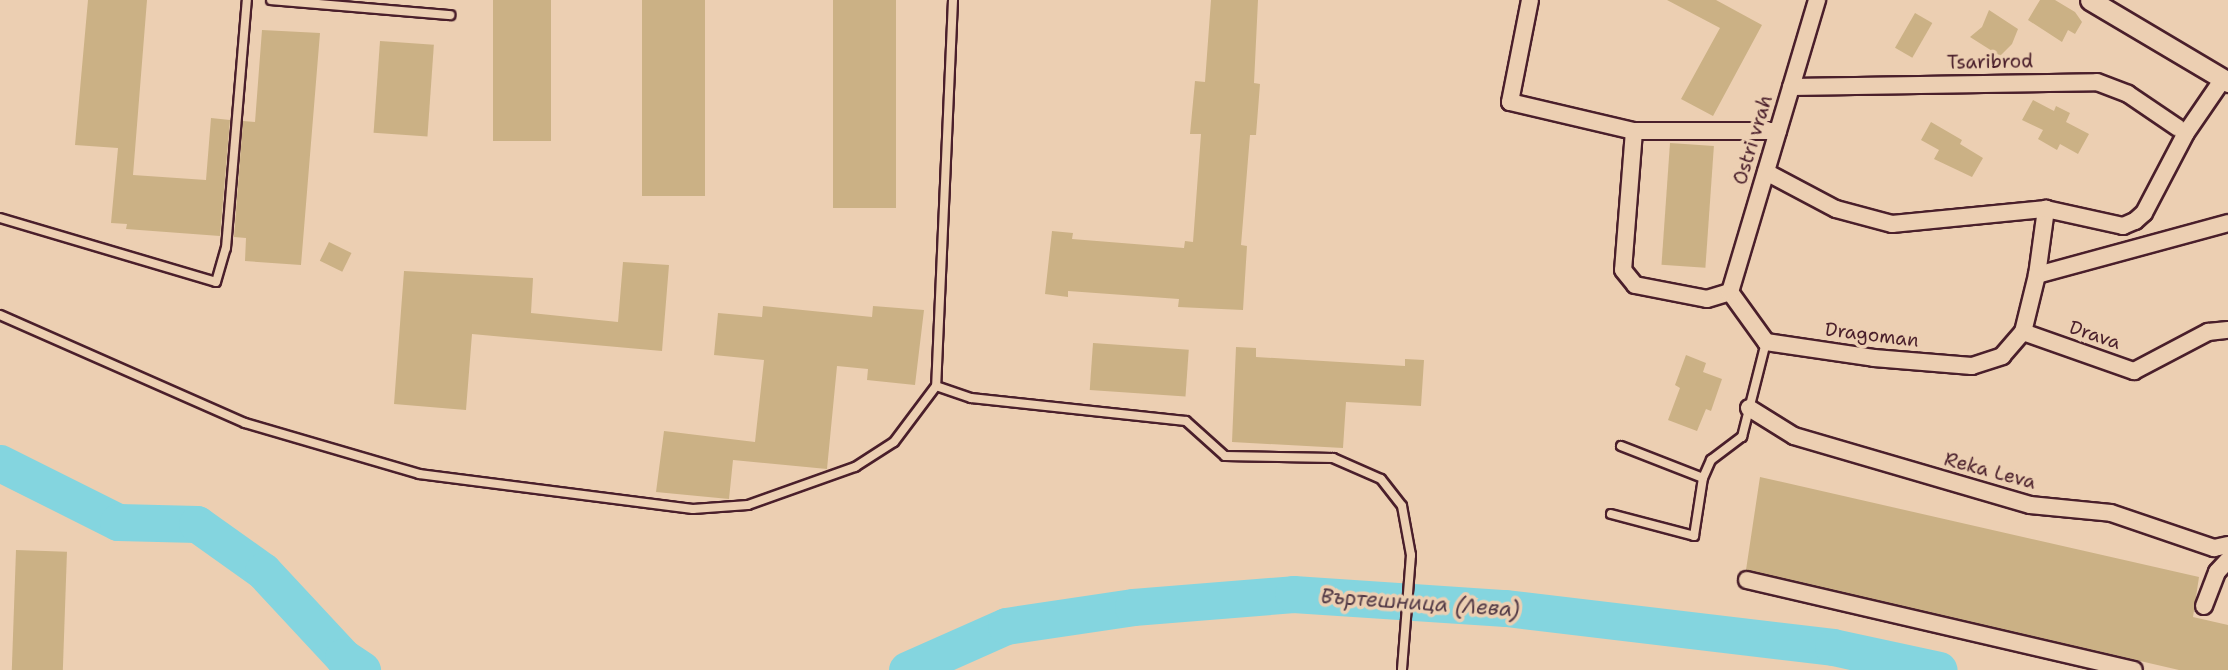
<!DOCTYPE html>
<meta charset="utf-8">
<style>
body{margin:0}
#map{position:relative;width:2228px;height:670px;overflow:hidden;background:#eccfb2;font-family:"Shantell Sans",sans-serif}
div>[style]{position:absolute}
.river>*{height:37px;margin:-18.5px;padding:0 18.5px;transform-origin:18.5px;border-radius:18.5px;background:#84d5df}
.building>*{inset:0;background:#cbb185;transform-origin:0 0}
.roads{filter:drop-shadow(2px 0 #4a1f2b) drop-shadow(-2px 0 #4a1f2b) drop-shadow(0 2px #4a1f2b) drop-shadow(0 -2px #4a1f2b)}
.service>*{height:8px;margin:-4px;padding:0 4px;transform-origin:4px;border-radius:4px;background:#eccfb2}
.minor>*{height:16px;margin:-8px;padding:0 8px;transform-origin:8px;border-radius:8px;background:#eccfb2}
.tertiary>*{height:19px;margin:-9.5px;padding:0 9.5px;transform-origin:9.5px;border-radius:9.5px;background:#eccfb2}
span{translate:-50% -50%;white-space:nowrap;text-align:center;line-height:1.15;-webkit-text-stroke:7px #eccfb2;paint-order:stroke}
.street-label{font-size:19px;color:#4a1f2b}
.water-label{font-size:21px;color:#533a46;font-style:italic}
</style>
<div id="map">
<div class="river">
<i style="left:0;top:463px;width:132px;rotate:26.6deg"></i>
<i style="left:118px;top:522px;width:79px;rotate:1.5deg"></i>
<i style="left:197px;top:524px;width:81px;rotate:35.5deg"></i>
<i style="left:263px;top:571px;width:117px;rotate:47.1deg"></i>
<i style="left:343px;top:657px;width:23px;rotate:34deg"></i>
<i style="left:907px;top:670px;width:108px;rotate:-24deg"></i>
<i style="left:1006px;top:626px;width:128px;rotate:-8.5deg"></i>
<i style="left:1133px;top:607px;width:161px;rotate:-4.6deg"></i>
<i style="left:1293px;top:594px;width:213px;rotate:3.8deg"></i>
<i style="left:1506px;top:608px;width:329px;rotate:6.8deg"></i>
<i style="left:1833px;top:647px;width:108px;rotate:12.2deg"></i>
</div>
<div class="building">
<i style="clip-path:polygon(88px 0,147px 0,133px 175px,206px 180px,211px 118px,230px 120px,220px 236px,126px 229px,127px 224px,111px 223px,118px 148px,75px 145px)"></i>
<i style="left:493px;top:0;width:58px;height:141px"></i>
<i style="left:642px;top:0;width:63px;height:196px"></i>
<i style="left:833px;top:0;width:63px;height:208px"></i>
<i style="clip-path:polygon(1211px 0,1258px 0,1254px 83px,1260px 84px,1256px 135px,1250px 135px,1241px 245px,1247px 246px,1243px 310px,1178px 307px,1179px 299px,1068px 291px,1068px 297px,1045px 294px,1052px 231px,1073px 233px,1072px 239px,1184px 248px,1185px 241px,1193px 242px,1201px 134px,1190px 134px,1195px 81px,1205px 82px)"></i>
<i style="clip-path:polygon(1667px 0,1716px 0,1762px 25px,1713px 116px,1681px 99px,1720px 28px)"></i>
<i style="clip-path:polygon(2040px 0,2055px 0,2075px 12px,2082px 22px,2075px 34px,2068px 30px,2062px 42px,2028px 20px)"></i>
<i style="clip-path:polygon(1989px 10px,2018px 29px,2012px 44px,2000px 56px,1970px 37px,1982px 27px)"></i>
<i style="left:1915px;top:13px;width:20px;height:40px;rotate:30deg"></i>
<i style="clip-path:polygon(262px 30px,320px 33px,301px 265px,245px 261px,246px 238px,234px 237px,243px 121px,255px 122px)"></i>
<i style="left:380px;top:41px;width:54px;height:92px;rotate:4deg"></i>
<i style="clip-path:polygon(2033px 100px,2054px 111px,2056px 106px,2070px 113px,2066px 122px,2089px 134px,2078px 154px,2060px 144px,2057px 150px,2038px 139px,2043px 130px,2022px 120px)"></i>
<i style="clip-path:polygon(1931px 122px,1962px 140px,1960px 144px,1983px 158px,1972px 177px,1934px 159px,1939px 150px,1921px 140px)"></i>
<i style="left:1670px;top:143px;width:44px;height:122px;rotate:4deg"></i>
<i style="left:329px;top:242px;width:25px;height:21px;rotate:26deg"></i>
<i style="clip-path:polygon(623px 262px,669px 265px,662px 351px,472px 334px,466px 410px,394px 404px,404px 271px,533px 278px,531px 313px,618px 322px)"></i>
<i style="clip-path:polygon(763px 306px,872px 317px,873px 306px,924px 310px,915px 385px,867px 380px,868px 369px,837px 366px,827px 469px,733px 460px,729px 499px,656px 492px,664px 431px,755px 442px,764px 360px,714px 355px,718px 313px,762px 317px)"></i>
<i style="left:1093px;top:343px;width:96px;height:47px;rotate:4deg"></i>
<i style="clip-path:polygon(1236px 347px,1256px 348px,1256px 357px,1405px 366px,1405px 359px,1424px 360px,1421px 406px,1346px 402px,1343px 448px,1232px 442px)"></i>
<i style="clip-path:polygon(1686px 355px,1706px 363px,1703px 372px,1722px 379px,1711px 411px,1706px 409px,1697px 431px,1668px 420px,1680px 388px,1675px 385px)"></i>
<i style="clip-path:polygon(1760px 477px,2199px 577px,2193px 617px,2228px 625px,2228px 670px,2179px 670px,1746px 570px)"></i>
<i style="left:16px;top:550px;width:51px;height:120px;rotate:2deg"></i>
</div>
<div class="roads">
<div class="service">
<i style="left:271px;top:0;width:180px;rotate:4.8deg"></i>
<i style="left:953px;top:0;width:386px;rotate:92.5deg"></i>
<i style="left:936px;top:386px;width:37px;rotate:19deg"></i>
<i style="left:971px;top:398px;width:216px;rotate:6.1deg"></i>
<i style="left:1186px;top:421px;width:52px;rotate:41.9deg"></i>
<i style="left:1225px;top:456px;width:108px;rotate:1.1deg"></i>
<i style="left:1333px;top:458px;width:52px;rotate:23.6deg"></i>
<i style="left:1381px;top:479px;width:34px;rotate:52deg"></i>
<i style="left:1402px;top:506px;width:50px;rotate:79.6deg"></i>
<i style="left:1411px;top:555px;width:115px;rotate:94.5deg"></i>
<i style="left:0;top:218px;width:225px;rotate:16.5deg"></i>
<i style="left:216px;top:282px;width:35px;rotate:-74deg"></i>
<i style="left:226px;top:248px;width:249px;rotate:-85.2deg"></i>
<i style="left:0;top:315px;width:268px;rotate:23.8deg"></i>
<i style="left:245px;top:423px;width:181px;rotate:16.3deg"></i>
<i style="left:419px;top:474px;width:276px;rotate:7.3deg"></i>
<i style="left:693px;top:509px;width:55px;rotate:-4.2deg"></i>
<i style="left:748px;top:505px;width:114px;rotate:-19.6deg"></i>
<i style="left:855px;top:467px;width:46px;rotate:-32.7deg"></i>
<i style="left:894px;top:442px;width:70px;rotate:-53.1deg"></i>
<i style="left:1621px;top:446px;width:88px;rotate:21.3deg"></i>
<i style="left:1611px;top:514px;width:86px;rotate:14.8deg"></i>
<i style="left:1694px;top:536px;width:59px;rotate:-81.2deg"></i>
<i style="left:1703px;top:478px;width:20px;rotate:-66deg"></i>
<i style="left:1711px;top:460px;width:39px;rotate:-37deg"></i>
<i style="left:1742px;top:437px;width:98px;rotate:-75.8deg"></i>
</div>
<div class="minor">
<i style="left:1530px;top:0;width:104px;rotate:101.1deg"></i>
<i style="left:1510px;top:102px;width:127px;rotate:13.2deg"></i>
<i style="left:1634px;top:131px;width:139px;rotate:94.5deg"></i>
<i style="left:1623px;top:270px;width:19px;rotate:51deg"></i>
<i style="left:1635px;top:285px;width:73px;rotate:11deg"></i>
<i style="left:1707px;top:299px;width:24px;rotate:-17deg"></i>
<i style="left:1791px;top:87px;width:306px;rotate:-0.9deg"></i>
<i style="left:2097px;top:82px;width:33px;rotate:21deg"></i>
<i style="left:2128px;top:94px;width:60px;rotate:34.2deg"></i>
<i style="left:1634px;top:131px;width:144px"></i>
<i style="left:1766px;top:172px;width:79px;rotate:27.9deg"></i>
<i style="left:1836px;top:209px;width:58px;rotate:15deg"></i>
<i style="left:1892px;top:224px;width:155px;rotate:-5.6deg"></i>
<i style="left:2037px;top:275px;width:198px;rotate:-15.2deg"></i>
<i style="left:1730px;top:292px;width:62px;rotate:54.2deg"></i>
<i style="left:1766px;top:342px;width:109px;rotate:8.4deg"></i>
<i style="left:1874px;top:358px;width:98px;rotate:4.7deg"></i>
<i style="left:1972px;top:366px;width:32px;rotate:-18deg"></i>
<i style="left:2002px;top:356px;width:32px;rotate:-49deg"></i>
<i style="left:2023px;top:332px;width:59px;rotate:-76.2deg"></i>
<i style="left:2037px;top:275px;width:67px;rotate:-82.2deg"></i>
<i style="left:2046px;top:209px;width:79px;rotate:12.4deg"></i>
<i style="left:2123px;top:226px;width:13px;rotate:-23deg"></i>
<i style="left:2135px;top:221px;width:12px;rotate:-42deg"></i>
<i style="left:2144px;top:213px;width:90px;rotate:-62.3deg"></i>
<i style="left:2186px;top:133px;width:65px;rotate:-55.6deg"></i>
<i style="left:1730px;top:292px;width:305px;rotate:-73.4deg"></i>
<i style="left:2023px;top:332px;width:118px;rotate:19.4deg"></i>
<i style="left:2134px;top:371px;width:84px;rotate:-27.8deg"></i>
<i style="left:2208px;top:332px;width:20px;rotate:-6deg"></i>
<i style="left:1749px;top:408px;width:53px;rotate:31.9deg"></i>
<i style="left:1794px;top:436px;width:246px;rotate:16.3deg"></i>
<i style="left:2030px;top:505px;width:81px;rotate:5.6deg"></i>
<i style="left:2111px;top:513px;width:109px;rotate:18.8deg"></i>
<i style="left:2214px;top:548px;width:14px;rotate:-12deg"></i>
<i style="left:1747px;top:580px;width:397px;rotate:13.1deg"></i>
<i style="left:2204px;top:606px;width:36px;rotate:-69deg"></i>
<i style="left:2217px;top:572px;width:16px;rotate:-47deg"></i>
</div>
<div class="tertiary">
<i style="left:2090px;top:0;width:161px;rotate:30.7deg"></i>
</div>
</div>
<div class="street-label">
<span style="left:1990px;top:62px;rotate:-1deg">Tsaribrod</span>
<span style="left:1753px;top:140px;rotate:-73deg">Ostri vrah</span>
<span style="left:1872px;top:335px;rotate:7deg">Dragoman</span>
<span style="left:2095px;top:335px;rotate:19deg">Drava</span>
<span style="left:1990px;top:471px;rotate:15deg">Reka Leva</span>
</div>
<div class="water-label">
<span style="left:1420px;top:603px;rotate:4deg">Въртешница (Лева)</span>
</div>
</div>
